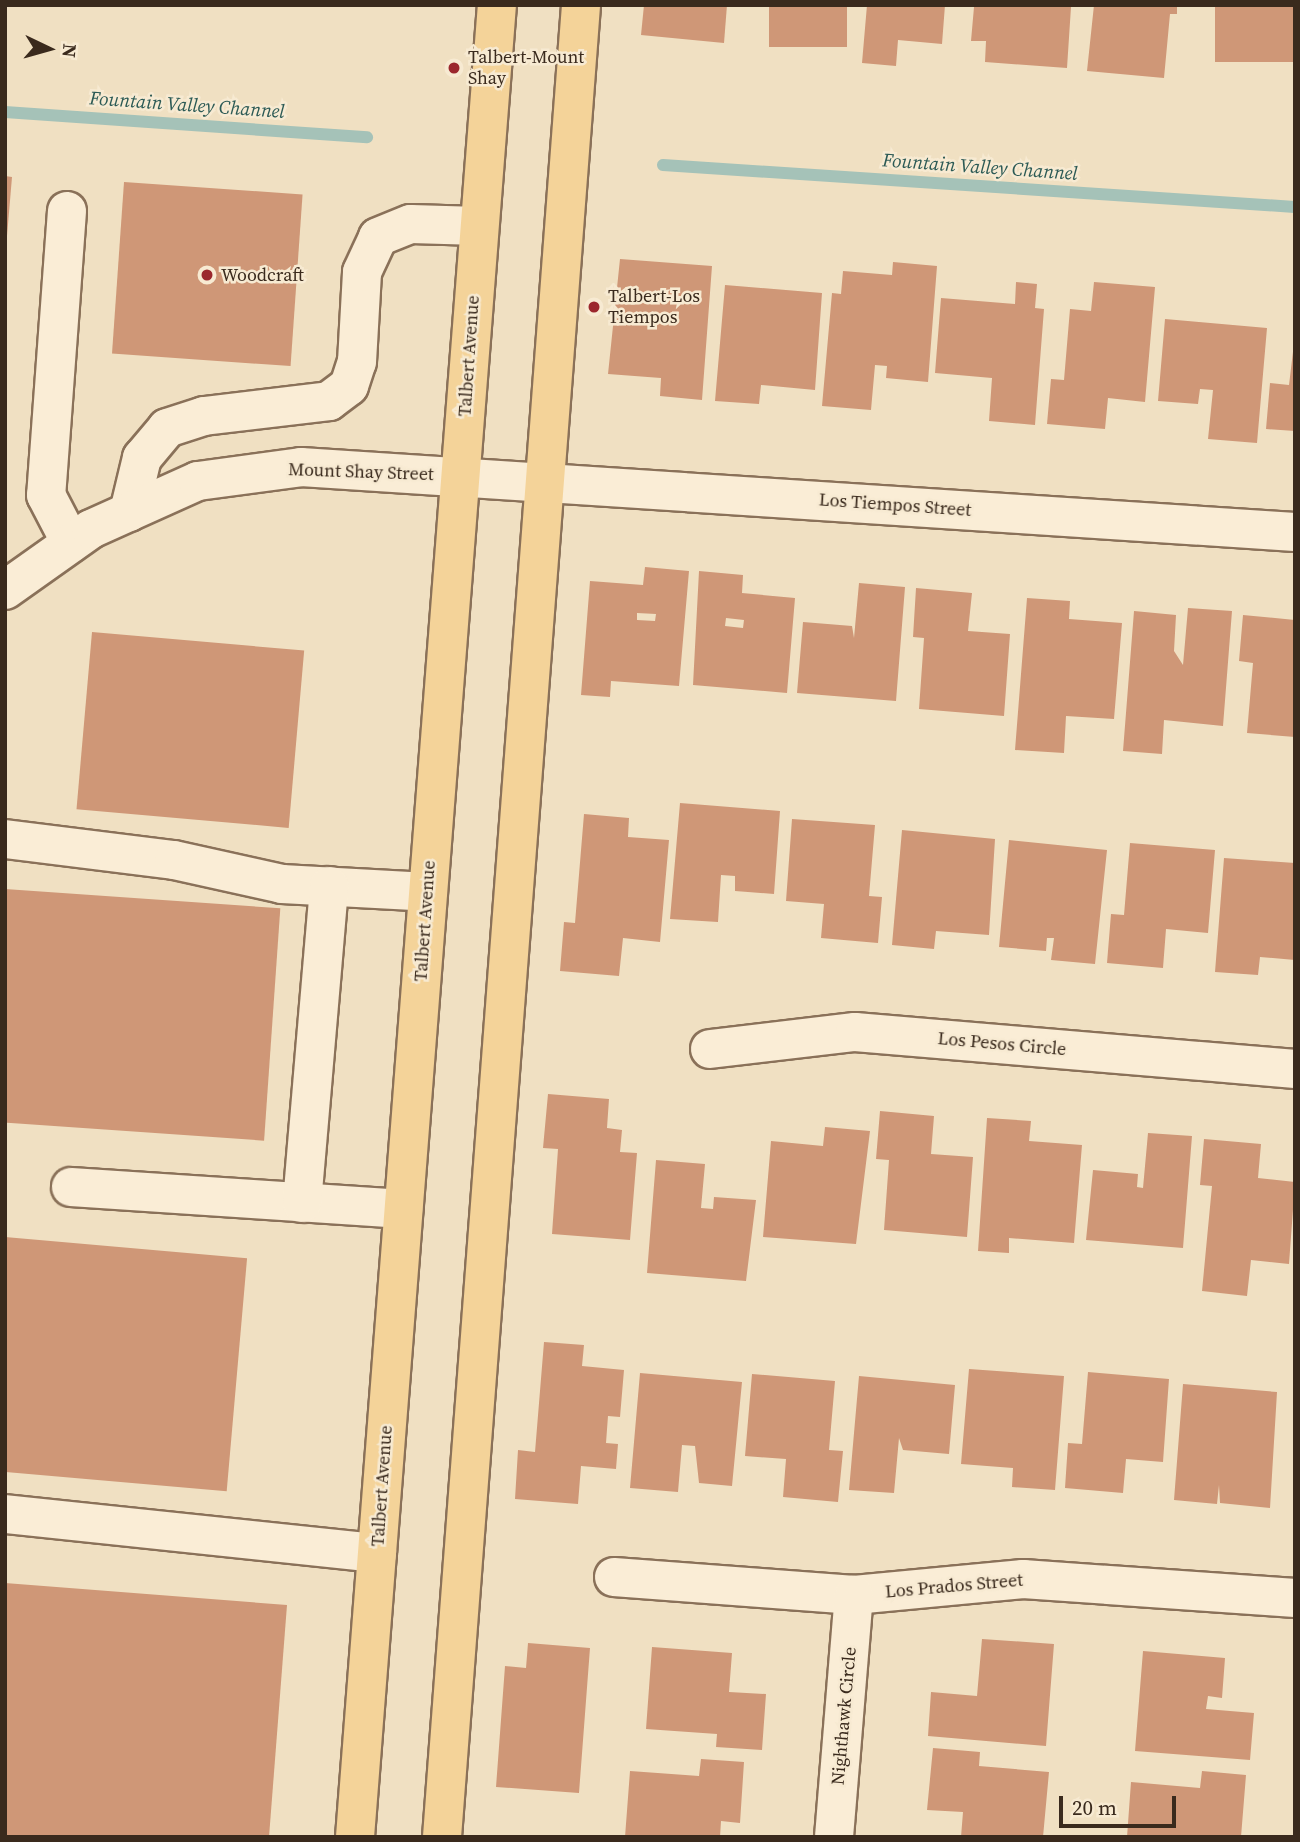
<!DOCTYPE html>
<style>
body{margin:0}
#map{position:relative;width:1300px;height:1842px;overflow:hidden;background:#f0e0c2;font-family:"Source Serif 4",serif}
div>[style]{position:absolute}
.stream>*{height:12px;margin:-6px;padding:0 6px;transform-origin:6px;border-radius:6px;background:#a5c2b8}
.building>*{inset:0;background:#cf9777;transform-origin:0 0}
.roads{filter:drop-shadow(2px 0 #8a7159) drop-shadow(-2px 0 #8a7159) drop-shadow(0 2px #8a7159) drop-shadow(0 -2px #8a7159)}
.minor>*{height:38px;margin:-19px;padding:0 19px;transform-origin:19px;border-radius:19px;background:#faedd6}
.major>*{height:38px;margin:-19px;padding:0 19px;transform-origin:19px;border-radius:19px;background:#f4d399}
.dots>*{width:19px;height:19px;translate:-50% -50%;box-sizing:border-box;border:4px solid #f7ead2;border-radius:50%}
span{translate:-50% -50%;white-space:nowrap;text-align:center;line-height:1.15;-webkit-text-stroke:5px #f7ead2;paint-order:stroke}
.poi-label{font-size:18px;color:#3a2a1d}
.left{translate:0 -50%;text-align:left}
.street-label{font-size:18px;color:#3a2a1d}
.water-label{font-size:19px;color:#2c5a55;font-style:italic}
.frame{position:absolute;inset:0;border:7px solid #3a2a1d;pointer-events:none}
.north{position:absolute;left:14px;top:14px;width:70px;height:70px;-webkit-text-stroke:5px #f7ead2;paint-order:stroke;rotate:95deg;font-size:19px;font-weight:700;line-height:28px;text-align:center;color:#3a2a1d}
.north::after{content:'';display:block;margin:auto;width:24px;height:32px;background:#3a2a1d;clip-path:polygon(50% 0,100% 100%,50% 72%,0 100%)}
.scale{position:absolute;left:1059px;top:1796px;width:117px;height:32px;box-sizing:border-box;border:4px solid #3a2a1d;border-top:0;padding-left:9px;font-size:21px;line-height:24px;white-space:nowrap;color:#3a2a1d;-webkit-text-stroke:5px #f7ead2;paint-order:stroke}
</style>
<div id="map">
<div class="stream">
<i style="left:5px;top:112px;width:363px;rotate:4deg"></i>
<i style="left:663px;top:165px;width:633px;rotate:3.8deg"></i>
</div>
<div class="building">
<i style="clip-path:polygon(644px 5px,727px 5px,724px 43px,641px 35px)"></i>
<i style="left:769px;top:5px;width:78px;height:42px"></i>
<i style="clip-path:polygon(867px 5px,945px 5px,942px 44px,898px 40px,896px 66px,862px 63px)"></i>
<i style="clip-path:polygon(1094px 5px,1177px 5px,1177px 14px,1170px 14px,1164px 78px,1087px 71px)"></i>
<i style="left:1215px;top:5px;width:79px;height:57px"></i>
<i style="clip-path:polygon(974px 7px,1071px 7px,1067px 68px,985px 62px,986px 41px,971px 41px)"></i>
<i style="clip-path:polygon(5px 176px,12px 177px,7px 236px,5px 236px)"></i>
<i style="left:124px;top:182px;width:179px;height:172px;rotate:4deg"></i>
<i style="clip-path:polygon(620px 259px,712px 266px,702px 400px,660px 396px,661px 378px,608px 374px)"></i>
<i style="clip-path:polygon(893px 262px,937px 266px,928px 382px,886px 378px,887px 366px,875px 365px,871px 410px,822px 406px,832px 293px,841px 294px,843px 271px,892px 275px)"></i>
<i style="clip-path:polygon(1016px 282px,1037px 284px,1035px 308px,1044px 309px,1035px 425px,989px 421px,992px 378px,935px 373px,941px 298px,1015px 304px)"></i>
<i style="clip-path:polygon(1094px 282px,1155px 287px,1145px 402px,1108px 398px,1105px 429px,1047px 424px,1051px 379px,1064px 380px,1070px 309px,1091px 311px)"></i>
<i style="clip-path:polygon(725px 285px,822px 293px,815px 390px,761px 385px,759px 404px,715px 401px)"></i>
<i style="clip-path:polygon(1165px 319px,1267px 328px,1257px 443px,1208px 439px,1213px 390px,1200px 389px,1198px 404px,1158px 401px)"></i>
<i style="clip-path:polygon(1295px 335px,1295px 431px,1266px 429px,1270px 383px,1289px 385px)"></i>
<i style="clip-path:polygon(evenodd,645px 567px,689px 571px,679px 686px,611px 681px,610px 697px,581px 695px,590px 581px,643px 585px,645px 567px,637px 613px,656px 614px,655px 621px,637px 620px,637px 613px)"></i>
<i style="clip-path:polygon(evenodd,699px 571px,743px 575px,742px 593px,795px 598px,787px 693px,693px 685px,699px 571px,726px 618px,744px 620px,743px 628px,725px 626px,726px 618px)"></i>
<i style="clip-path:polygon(859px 583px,905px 587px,896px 701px,797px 693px,803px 622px,852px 626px,854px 638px)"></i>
<i style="clip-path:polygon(916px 588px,972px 593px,968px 631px,1010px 634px,1004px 716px,919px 709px,924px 638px,913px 637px)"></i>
<i style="clip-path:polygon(1027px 598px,1070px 601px,1069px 619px,1122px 623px,1114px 719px,1066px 716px,1064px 753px,1015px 750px)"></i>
<i style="clip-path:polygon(1188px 608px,1232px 611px,1223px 726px,1164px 720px,1162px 754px,1123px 751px,1134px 611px,1176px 615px,1174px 651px,1183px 665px)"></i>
<i style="clip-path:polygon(1243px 615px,1295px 620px,1295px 737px,1247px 733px,1253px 663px,1239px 661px)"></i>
<i style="left:92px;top:632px;width:213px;height:178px;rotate:5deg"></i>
<i style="clip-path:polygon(680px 803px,780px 811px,774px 894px,735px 891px,735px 876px,721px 875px,718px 922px,670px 919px)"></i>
<i style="clip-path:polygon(584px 814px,629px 818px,628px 837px,669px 840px,660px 942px,623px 938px,619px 976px,560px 971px,564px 922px,575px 923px)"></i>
<i style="clip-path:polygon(792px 819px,875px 825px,869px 896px,882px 897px,878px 943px,821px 938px,824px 904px,786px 901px)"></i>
<i style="clip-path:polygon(902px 830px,995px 839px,989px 935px,936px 931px,934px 949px,892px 945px)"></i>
<i style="clip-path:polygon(1009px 840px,1107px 850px,1095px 964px,1051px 960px,1054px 938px,1047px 938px,1046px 951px,999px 947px)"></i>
<i style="clip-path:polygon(1130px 843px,1215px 850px,1208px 933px,1166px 929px,1163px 968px,1107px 963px,1111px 914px,1124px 915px)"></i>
<i style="clip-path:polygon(1224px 858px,1295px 863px,1295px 960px,1260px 957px,1258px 975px,1215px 972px)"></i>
<i style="left:5px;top:889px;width:276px;height:233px;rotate:4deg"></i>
<i style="clip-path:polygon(548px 1094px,609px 1099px,607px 1128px,622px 1130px,620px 1152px,637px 1153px,630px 1240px,552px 1234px,558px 1149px,543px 1148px)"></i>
<i style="clip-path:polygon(880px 1111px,934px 1116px,931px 1154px,973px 1157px,967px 1237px,884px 1230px,889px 1160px,876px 1159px)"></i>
<i style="clip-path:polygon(987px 1118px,1031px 1121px,1029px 1141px,1082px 1145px,1074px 1243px,1009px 1238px,1009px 1253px,978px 1251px)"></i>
<i style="clip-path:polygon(825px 1127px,870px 1131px,856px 1244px,763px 1237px,771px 1141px,823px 1146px)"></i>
<i style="clip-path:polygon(1148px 1133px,1192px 1136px,1183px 1248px,1086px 1240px,1093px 1170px,1138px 1174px,1137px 1187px,1143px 1188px)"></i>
<i style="clip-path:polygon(1204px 1139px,1261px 1144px,1258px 1178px,1295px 1182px,1289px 1264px,1251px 1260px,1247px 1296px,1202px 1291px,1212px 1186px,1200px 1185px)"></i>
<i style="clip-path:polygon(656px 1160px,705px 1164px,701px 1208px,713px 1209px,714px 1197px,756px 1200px,746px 1281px,647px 1273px)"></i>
<i style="left:5px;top:1237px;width:243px;height:234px;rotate:5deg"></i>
<i style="clip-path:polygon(544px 1342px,584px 1345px,582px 1366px,624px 1370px,620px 1417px,608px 1416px,606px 1443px,618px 1444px,616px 1469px,581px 1466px,578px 1504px,515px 1499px,518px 1450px,535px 1452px)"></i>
<i style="clip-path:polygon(969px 1369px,1064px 1376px,1055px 1490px,1012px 1487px,1013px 1468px,961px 1464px)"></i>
<i style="clip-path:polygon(1088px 1372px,1169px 1379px,1163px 1462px,1126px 1459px,1123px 1493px,1065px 1488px,1068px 1443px,1082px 1444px)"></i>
<i style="clip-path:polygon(640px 1373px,742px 1382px,732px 1486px,699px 1483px,695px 1446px,682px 1445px,678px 1492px,630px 1488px)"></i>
<i style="clip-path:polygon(752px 1374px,835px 1381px,829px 1450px,843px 1451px,838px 1502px,783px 1497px,786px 1459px,745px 1456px)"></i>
<i style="clip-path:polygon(859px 1376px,955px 1385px,949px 1454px,903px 1450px,899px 1438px,894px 1493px,849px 1490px)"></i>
<i style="clip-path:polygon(1183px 1384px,1277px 1392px,1270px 1508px,1220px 1503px,1219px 1485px,1217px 1504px,1174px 1500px)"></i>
<i style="clip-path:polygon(5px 1583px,287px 1605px,269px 1837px,5px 1837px)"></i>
<i style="clip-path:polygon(982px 1639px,1054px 1644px,1046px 1746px,928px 1736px,931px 1692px,977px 1696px)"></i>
<i style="clip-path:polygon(528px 1643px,590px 1648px,579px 1793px,496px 1787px,505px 1666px,526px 1668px)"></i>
<i style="clip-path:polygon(652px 1647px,732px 1653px,729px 1692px,766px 1694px,762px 1750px,716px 1747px,717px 1734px,646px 1729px)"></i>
<i style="clip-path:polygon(1143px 1651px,1225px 1658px,1222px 1698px,1208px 1696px,1206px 1709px,1254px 1713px,1250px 1760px,1135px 1751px)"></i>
<i style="clip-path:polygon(933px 1748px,980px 1752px,979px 1766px,1049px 1772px,1043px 1837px,961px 1837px,963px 1812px,927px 1810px)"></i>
<i style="clip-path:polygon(701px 1759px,744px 1762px,740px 1823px,721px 1821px,720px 1837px,625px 1837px,630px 1771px,699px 1776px)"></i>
<i style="clip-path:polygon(1202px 1771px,1246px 1775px,1241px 1837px,1127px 1837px,1131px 1782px,1200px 1788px)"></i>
</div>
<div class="roads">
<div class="minor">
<i style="left:67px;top:211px;width:285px;rotate:94.2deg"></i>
<i style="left:46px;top:495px;width:54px;rotate:62.5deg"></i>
<i style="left:129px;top:512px;width:56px;rotate:-76.5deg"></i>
<i style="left:142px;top:458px;width:39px;rotate:-50deg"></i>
<i style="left:167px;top:428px;width:39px;rotate:-18deg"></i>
<i style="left:204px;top:416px;width:126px;rotate:-6.8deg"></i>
<i style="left:329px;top:401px;width:25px;rotate:-37deg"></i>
<i style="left:349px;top:386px;width:25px;rotate:-72deg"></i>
<i style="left:357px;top:362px;width:90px;rotate:-86.8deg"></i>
<i style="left:362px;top:272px;width:38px;rotate:-65deg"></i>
<i style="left:378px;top:237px;width:35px;rotate:-22deg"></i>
<i style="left:411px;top:224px;width:68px;rotate:1.7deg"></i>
<i style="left:5px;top:590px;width:105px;rotate:-35.3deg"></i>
<i style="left:91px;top:529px;width:117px;rotate:-24.2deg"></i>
<i style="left:198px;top:481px;width:104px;rotate:-7.7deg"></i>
<i style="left:301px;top:467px;width:996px;rotate:3.74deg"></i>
<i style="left:5px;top:839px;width:170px;rotate:7.1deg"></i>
<i style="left:174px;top:860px;width:111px;rotate:12.5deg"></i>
<i style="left:282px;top:884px;width:146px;rotate:3.1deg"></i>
<i style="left:710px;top:1049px;width:146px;rotate:-6.7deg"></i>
<i style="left:855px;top:1032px;width:442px;rotate:4.8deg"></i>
<i style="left:71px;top:1187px;width:333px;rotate:3.8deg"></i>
<i style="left:302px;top:1203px;width:318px;rotate:-85.1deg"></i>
<i style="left:5px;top:1514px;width:374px;rotate:6deg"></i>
<i style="left:614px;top:1577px;width:241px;rotate:4.3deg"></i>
<i style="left:854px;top:1595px;width:170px;rotate:-5.4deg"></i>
<i style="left:1023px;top:1579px;width:273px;rotate:4deg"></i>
<i style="left:834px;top:1837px;width:243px;rotate:-85.3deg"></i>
</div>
<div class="major">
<i style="left:355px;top:1837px;width:1837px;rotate:-85.57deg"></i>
<i style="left:442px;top:1837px;width:1837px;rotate:-85.66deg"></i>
</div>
</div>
<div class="dots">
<i style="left:454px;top:68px;background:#9b272d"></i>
<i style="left:207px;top:275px;background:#9b272d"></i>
<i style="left:594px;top:307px;background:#9b272d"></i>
</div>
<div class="poi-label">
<span class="left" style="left:468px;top:68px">Talbert-Mount<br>Shay</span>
<span class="left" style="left:221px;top:275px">Woodcraft</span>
<span class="left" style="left:608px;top:307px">Talbert-Los<br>Tiempos</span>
</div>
<div class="street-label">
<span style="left:469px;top:356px;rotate:-86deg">Talbert Avenue</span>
<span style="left:361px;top:472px;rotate:2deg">Mount Shay Street</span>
<span style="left:895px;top:505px;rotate:4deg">Los Tiempos Street</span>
<span style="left:425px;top:921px;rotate:-86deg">Talbert Avenue</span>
<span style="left:1002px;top:1044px;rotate:5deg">Los Pesos Circle</span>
<span style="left:382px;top:1486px;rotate:-86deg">Talbert Avenue</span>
<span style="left:954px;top:1586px;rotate:-5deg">Los Prados Street</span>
<span style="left:844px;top:1716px;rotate:-85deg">Nighthawk Circle</span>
</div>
<div class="water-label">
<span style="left:187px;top:105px;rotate:4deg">Fountain Valley Channel</span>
<span style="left:980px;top:167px;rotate:4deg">Fountain Valley Channel</span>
</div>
<div class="frame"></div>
<div class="north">N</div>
<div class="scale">20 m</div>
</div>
